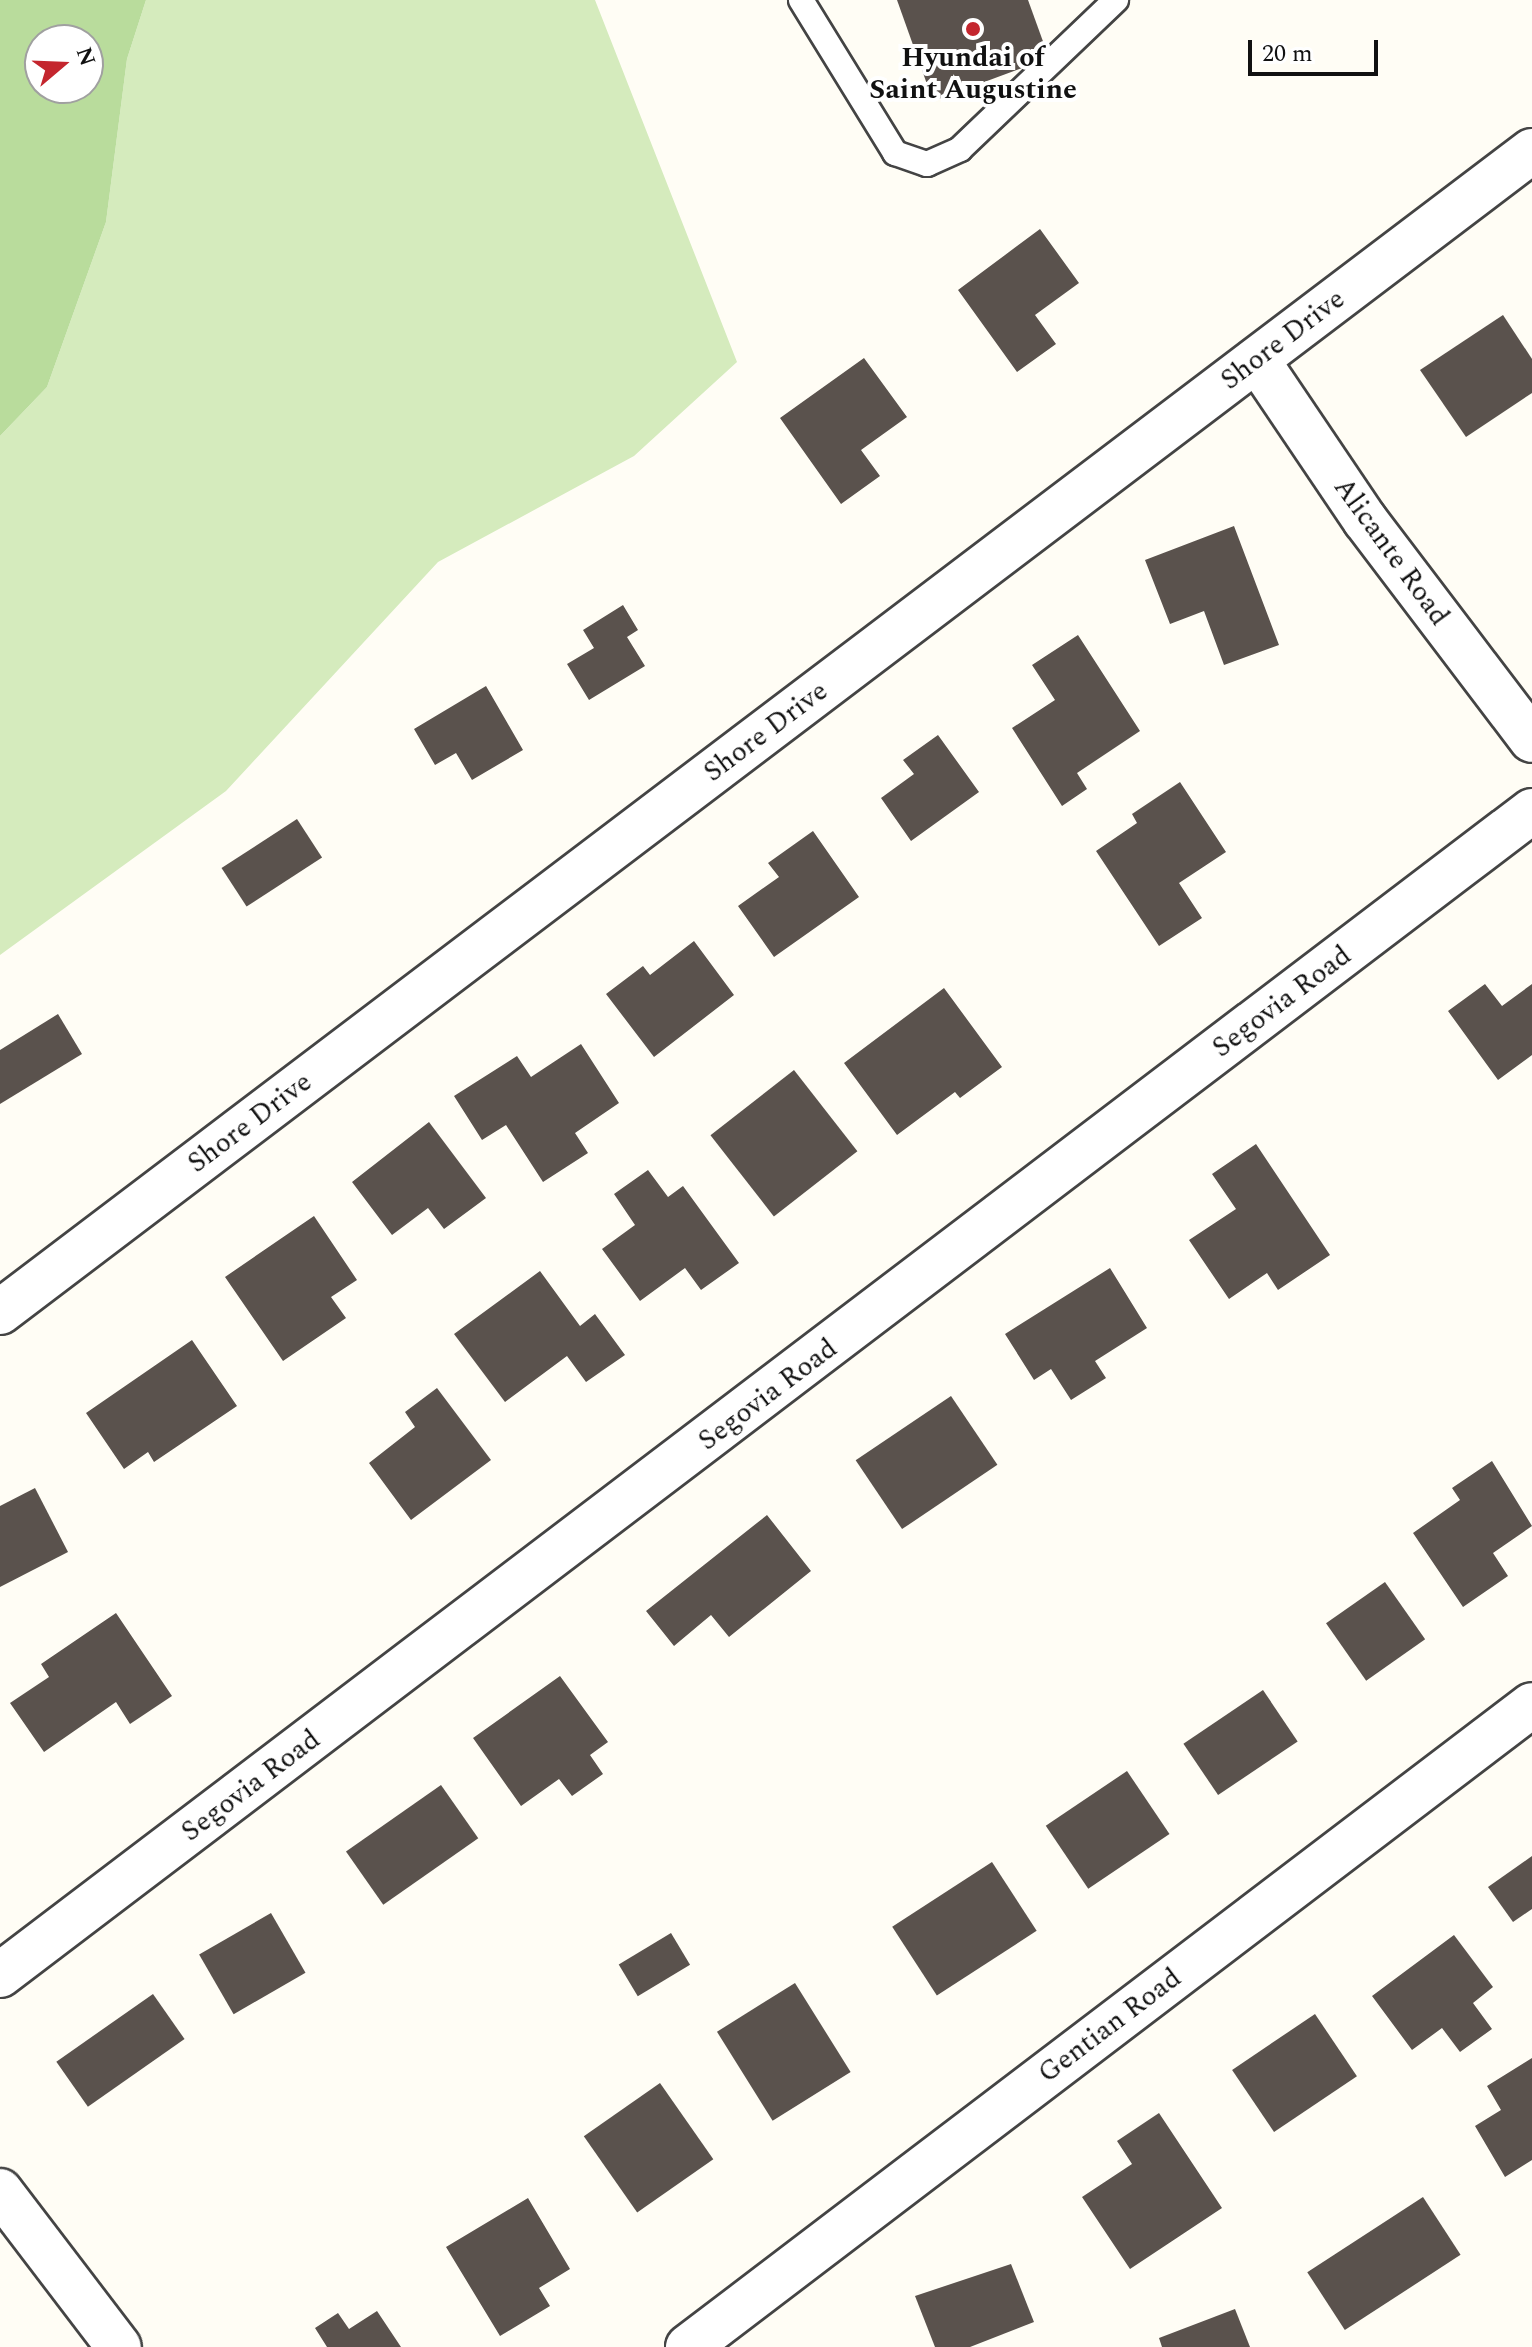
<!DOCTYPE html>
<style>
body{margin:0}
#map{position:relative;width:1532px;height:2347px;overflow:hidden;background:#fffdf5;font-family:Spectral,serif}
div>[style]{position:absolute}
.green>*{inset:0;background:#d5ebbd}
.forest>*{inset:0;background:#b9dc9c}
.building>*{inset:0;background:#5a524d;transform-origin:0 0}
.roads{filter:drop-shadow(2px 0 #444) drop-shadow(-2px 0 #444) drop-shadow(0 2px #444) drop-shadow(0 -2px #444)}
.service>*{height:24px;margin:-12px;padding:0 12px;transform-origin:12px;border-radius:12px;background:#fff}
.minor>*{height:44px;margin:-22px;padding:0 22px;transform-origin:22px;border-radius:22px;background:#fff}
.dots>*{width:22px;height:22px;translate:-50% -50%;box-sizing:border-box;border:4px solid #fff;border-radius:50%}
span{translate:-50% -50%;white-space:nowrap;text-align:center;line-height:1.15;-webkit-text-stroke:8px #fff;paint-order:stroke}
.poi-label{font-size:28px;color:#111;font-weight:700}
.street-label{font-size:28px;color:#111}
.north{position:absolute;left:24px;top:24px;width:80px;height:80px;box-sizing:border-box;background:#fff;border:2px solid #a0a0a0;border-radius:50%;rotate:71deg;font-size:22px;font-weight:700;line-height:32px;text-align:center;color:#111}
.north::after{content:'';display:block;margin:auto;width:28px;height:36px;background:#c4262e;clip-path:polygon(50% 0,100% 100%,50% 72%,0 100%)}
.scale{position:absolute;left:1248px;top:40px;width:130px;height:36px;box-sizing:border-box;border:4px solid #111;border-top:0;padding-left:10px;font-size:24px;line-height:28px;white-space:nowrap;color:#111;-webkit-text-stroke:6px #fff;paint-order:stroke}
</style>
<div id="map">
<div class="green">
<i style="clip-path:polygon(146px 0,595px 0,737px 362px,634px 456px,438px 562px,226px 791px,0 955px,0 436px,47px 387px,106px 222px,127px 59px)"></i>
</div>
<div class="forest">
<i style="clip-path:polygon(evenodd,0 0,146px 0,127px 59px,106px 222px,47px 387px,0 436px,0 0,40px 40px,88px 40px,88px 88px,40px 88px,40px 40px)"></i>
</div>
<div class="building">
<i style="clip-path:polygon(897px 0,1028px 0,1049px 58px,933px 101px)"></i>
<i style="clip-path:polygon(1040px 229px,1079px 283px,1035px 315px,1056px 344px,1017px 372px,958px 290px)"></i>
<i style="clip-path:polygon(1503px 315px,1532px 359px,1532px 393px,1466px 437px,1420px 370px)"></i>
<i style="clip-path:polygon(864px 358px,907px 417px,861px 450px,880px 476px,841px 504px,780px 418px)"></i>
<i style="clip-path:polygon(1234px 526px,1279px 645px,1224px 665px,1204px 611px,1170px 624px,1145px 560px)"></i>
<i style="clip-path:polygon(623px 605px,638px 630px,627px 637px,645px 666px,589px 700px,567px 664px,594px 648px,583px 630px)"></i>
<i style="clip-path:polygon(1078px 635px,1140px 731px,1077px 773px,1087px 789px,1062px 806px,1012px 728px,1055px 700px,1032px 665px)"></i>
<i style="clip-path:polygon(486px 686px,523px 750px,472px 780px,456px 753px,435px 765px,414px 729px)"></i>
<i style="clip-path:polygon(938px 735px,979px 792px,911px 841px,881px 798px,914px 774px,903px 760px)"></i>
<i style="clip-path:polygon(1180px 782px,1226px 852px,1179px 883px,1202px 918px,1159px 946px,1096px 851px,1137px 823px,1132px 814px)"></i>
<i style="left:297px;top:819px;width:46px;height:90px;rotate:57deg"></i>
<i style="clip-path:polygon(813px 831px,859px 897px,774px 957px,738px 906px,779px 877px,768px 863px)"></i>
<i style="clip-path:polygon(694px 941px,734px 995px,654px 1057px,606px 994px,643px 966px,650px 975px)"></i>
<i style="clip-path:polygon(1485px 984px,1502px 1006px,1532px 984px,1532px 1055px,1498px 1080px,1448px 1011px)"></i>
<i style="clip-path:polygon(944px 988px,1002px 1067px,960px 1098px,955px 1092px,897px 1135px,844px 1063px)"></i>
<i style="clip-path:polygon(58px 1014px,82px 1054px,0 1104px,0 1050px)"></i>
<i style="clip-path:polygon(581px 1044px,619px 1103px,575px 1133px,588px 1153px,543px 1182px,506px 1125px,482px 1140px,454px 1096px,517px 1056px,531px 1077px)"></i>
<i style="left:794px;top:1070px;width:103px;height:106px;rotate:52deg"></i>
<i style="clip-path:polygon(429px 1122px,486px 1198px,444px 1229px,428px 1208px,392px 1235px,352px 1182px)"></i>
<i style="clip-path:polygon(1256px 1144px,1330px 1255px,1278px 1290px,1267px 1273px,1229px 1299px,1189px 1240px,1236px 1209px,1212px 1174px)"></i>
<i style="clip-path:polygon(648px 1170px,668px 1197px,683px 1186px,739px 1263px,701px 1290px,685px 1268px,640px 1301px,602px 1249px,635px 1225px,614px 1194px)"></i>
<i style="clip-path:polygon(314px 1216px,357px 1280px,331px 1297px,346px 1318px,283px 1361px,225px 1277px)"></i>
<i style="clip-path:polygon(1110px 1268px,1147px 1328px,1095px 1361px,1106px 1378px,1071px 1400px,1051px 1369px,1034px 1380px,1005px 1334px)"></i>
<i style="clip-path:polygon(540px 1271px,580px 1326px,595px 1314px,625px 1355px,586px 1382px,567px 1356px,505px 1402px,454px 1334px)"></i>
<i style="clip-path:polygon(192px 1340px,237px 1406px,154px 1462px,148px 1452px,124px 1469px,86px 1413px)"></i>
<i style="clip-path:polygon(437px 1388px,491px 1460px,411px 1520px,369px 1463px,415px 1427px,405px 1412px)"></i>
<i style="left:951px;top:1396px;width:83px;height:115px;rotate:56deg"></i>
<i style="clip-path:polygon(1492px 1461px,1532px 1526px,1493px 1553px,1508px 1576px,1463px 1607px,1413px 1533px,1460px 1500px,1452px 1488px)"></i>
<i style="clip-path:polygon(35px 1488px,68px 1552px,0 1587px,0 1506px)"></i>
<i style="clip-path:polygon(767px 1515px,811px 1571px,729px 1637px,711px 1615px,674px 1646px,646px 1611px)"></i>
<i style="left:1385px;top:1582px;width:70px;height:72px;rotate:55deg"></i>
<i style="clip-path:polygon(116px 1613px,172px 1696px,130px 1724px,116px 1702px,44px 1752px,10px 1703px,49px 1677px,41px 1664px)"></i>
<i style="clip-path:polygon(560px 1676px,608px 1742px,590px 1755px,603px 1774px,572px 1796px,559px 1779px,521px 1806px,473px 1738px)"></i>
<i style="left:1263px;top:1690px;width:62px;height:96px;rotate:56deg"></i>
<i style="left:1127px;top:1771px;width:76px;height:98px;rotate:56deg"></i>
<i style="left:441px;top:1785px;width:65px;height:116px;rotate:55deg"></i>
<i style="clip-path:polygon(1532px 1856px,1532px 1909px,1513px 1922px,1488px 1887px)"></i>
<i style="left:992px;top:1862px;width:82px;height:119px;rotate:57deg"></i>
<i style="left:271px;top:1913px;width:69px;height:83px;rotate:60deg"></i>
<i style="left:671px;top:1933px;width:37px;height:61px;rotate:59deg"></i>
<i style="clip-path:polygon(1454px 1935px,1493px 1987px,1473px 2003px,1492px 2029px,1460px 2052px,1442px 2028px,1412px 2050px,1372px 1996px)"></i>
<i style="left:795px;top:1983px;width:105px;height:92px;rotate:58deg"></i>
<i style="left:153px;top:1994px;width:55px;height:118px;rotate:55deg"></i>
<i style="left:1315px;top:2014px;width:75px;height:100px;rotate:56deg"></i>
<i style="clip-path:polygon(1532px 2058px,1532px 2160px,1505px 2177px,1475px 2126px,1501px 2110px,1487px 2086px)"></i>
<i style="left:660px;top:2083px;width:93px;height:93px;rotate:55deg"></i>
<i style="clip-path:polygon(1159px 2113px,1222px 2208px,1130px 2269px,1082px 2197px,1132px 2164px,1117px 2141px)"></i>
<i style="left:1423px;top:2197px;width:69px;height:138px;rotate:57deg"></i>
<i style="clip-path:polygon(528px 2198px,570px 2269px,539px 2288px,550px 2306px,500px 2336px,446px 2247px)"></i>
<i style="clip-path:polygon(1011px 2264px,1034px 2322px,970px 2347px,935px 2347px,915px 2296px)"></i>
<i style="clip-path:polygon(1235px 2309px,1250px 2347px,1162px 2347px,1159px 2338px)"></i>
<i style="clip-path:polygon(377px 2311px,401px 2347px,327px 2347px,315px 2328px,338px 2313px,349px 2329px)"></i>
</div>
<div class="roads">
<div class="service">
<i style="left:801px;top:0;width:180px;rotate:58.4deg"></i>
<i style="left:895px;top:153px;width:34px;rotate:19deg"></i>
<i style="left:927px;top:164px;width:36px;rotate:-24deg"></i>
<i style="left:960px;top:149px;width:216px;rotate:-43.7deg"></i>
</div>
<div class="minor">
<i style="left:1257px;top:360px;width:193px;rotate:56deg"></i>
<i style="left:1365px;top:520px;width:276px;rotate:52.8deg"></i>
<i style="left:0;top:1312px;width:1922px;rotate:-37.16deg"></i>
<i style="left:0;top:1975px;width:1924px;rotate:-37.23deg"></i>
<i style="left:0;top:2191px;width:196px;rotate:52.7deg"></i>
<i style="left:688px;top:2347px;width:1060px;rotate:-37.26deg"></i>
</div>
</div>
<div class="dots">
<i style="left:973px;top:29px;background:#c4262e"></i>
</div>
<div class="poi-label">
<span style="left:973px;top:74px">Hyundai of<br>Saint Augustine</span>
</div>
<div class="street-label">
<span style="left:1283px;top:340px;rotate:-37deg">Shore Drive</span>
<span style="left:1391px;top:552px;rotate:54deg">Alicante Road</span>
<span style="left:766px;top:732px;rotate:-37deg">Shore Drive</span>
<span style="left:1282px;top:1002px;rotate:-37deg">Segovia Road</span>
<span style="left:250px;top:1123px;rotate:-37deg">Shore Drive</span>
<span style="left:768px;top:1395px;rotate:-37deg">Segovia Road</span>
<span style="left:251px;top:1786px;rotate:-37deg">Segovia Road</span>
<span style="left:1110px;top:2026px;rotate:-37deg">Gentian Road</span>
</div>
<div class="north">N</div>
<div class="scale">20 m</div>
</div>
